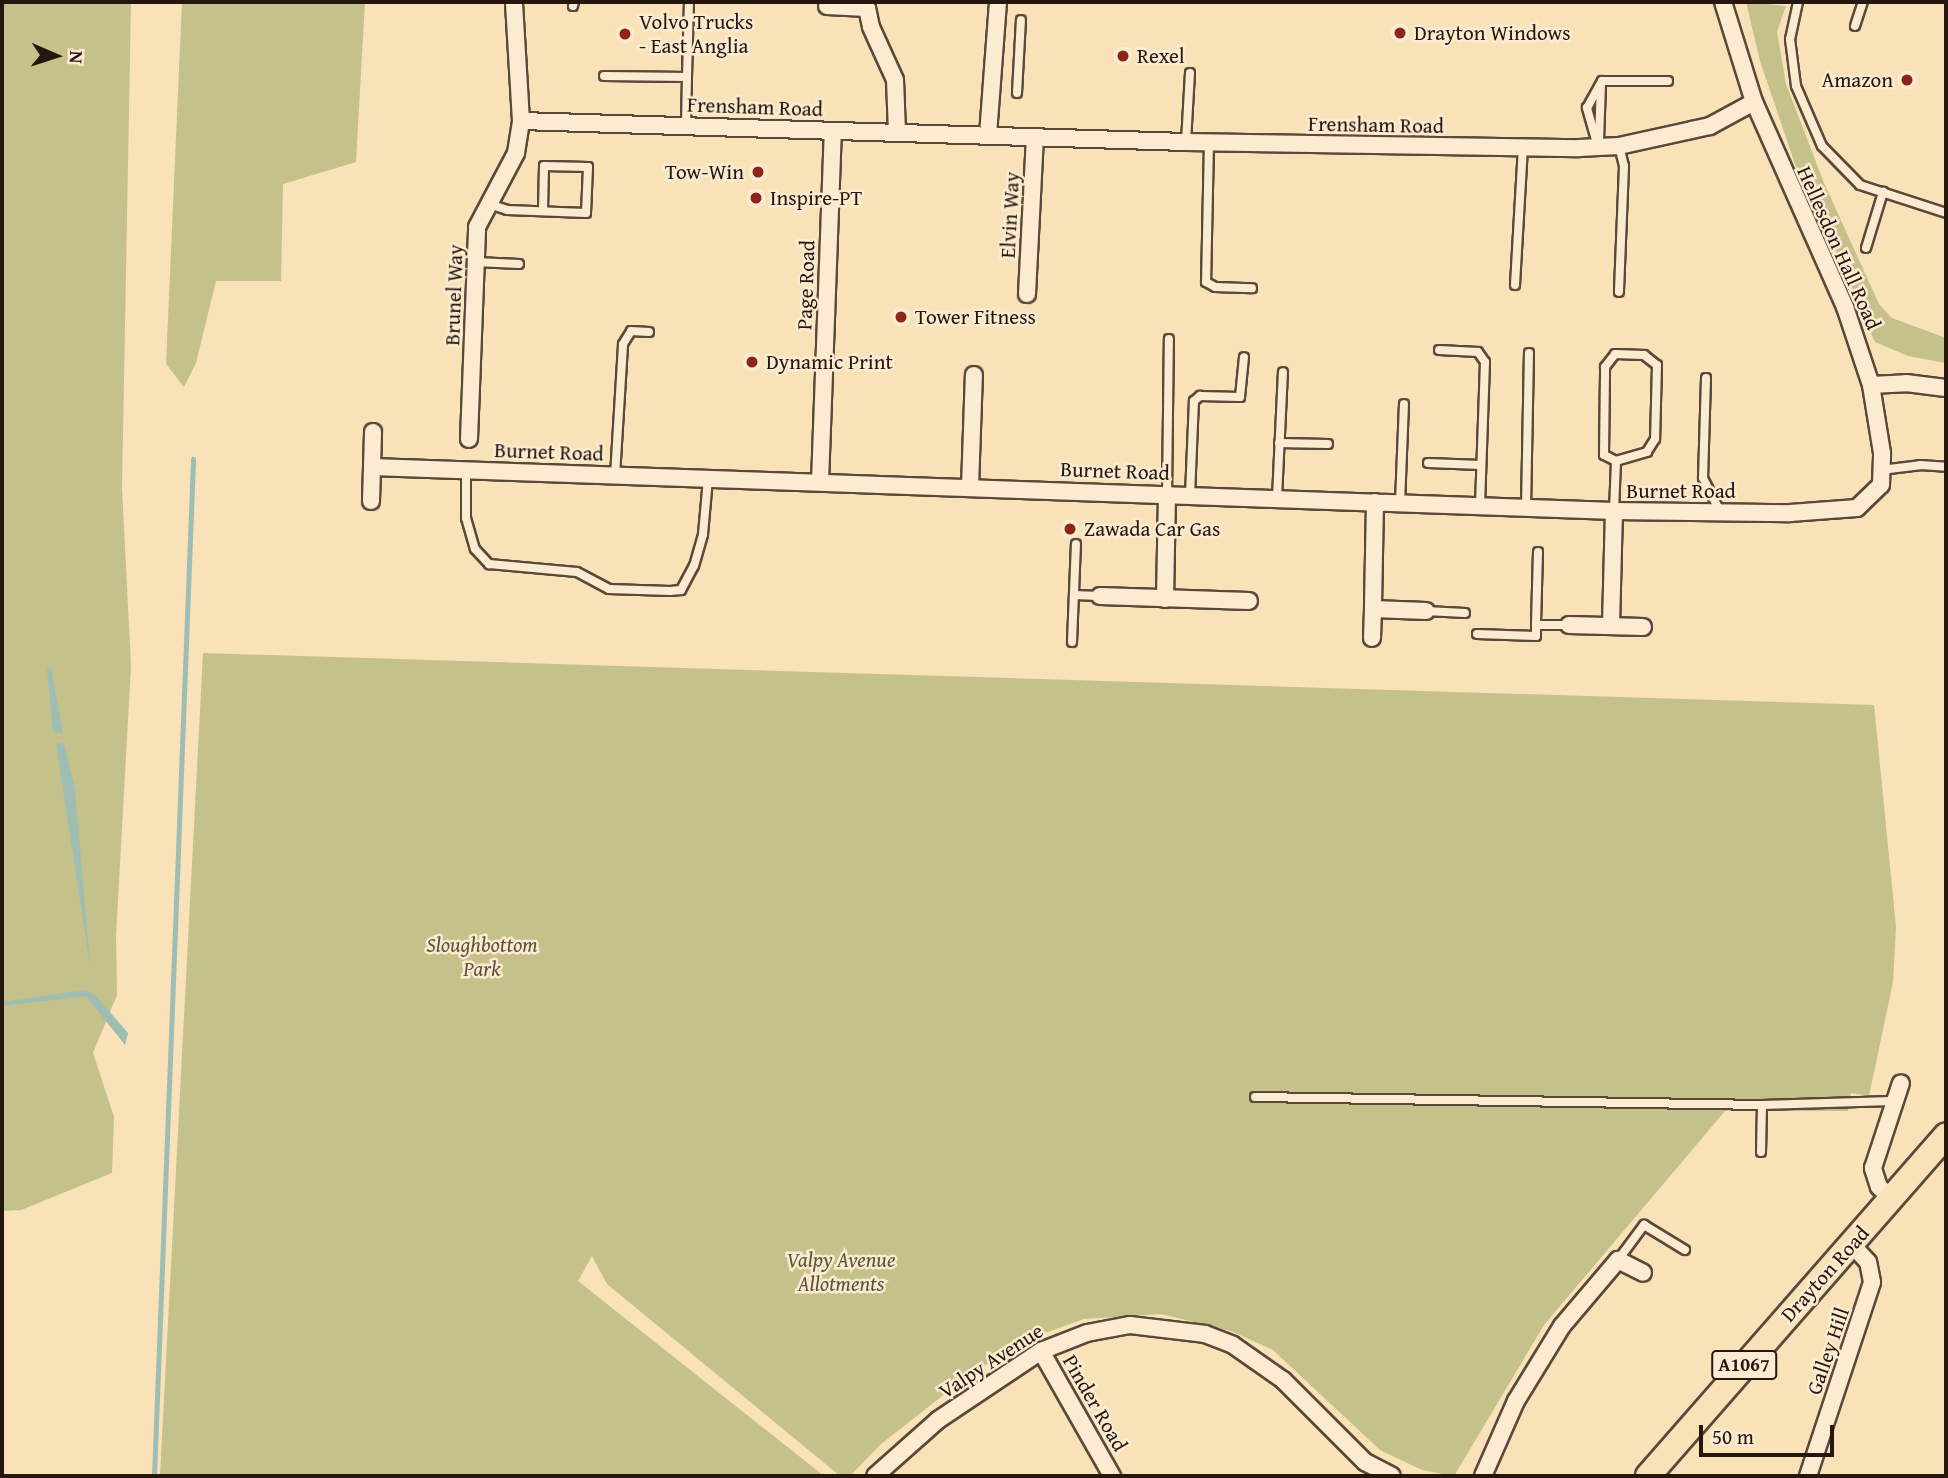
<!DOCTYPE html>
<style>
body{margin:0}
#map{position:relative;width:1948px;height:1478px;overflow:hidden;background:#f9e1b8;font-family:"Gentium Book Plus",serif}
div>[style]{position:absolute}
.green>*{inset:0;background:#c4c18a}
.water>*{inset:0;background:#9ebdb3}
.stream>*{height:5px;margin:-2.5px;padding:0 2.5px;transform-origin:2.5px;border-radius:2.5px;background:#9ebdb3}
.roads{filter:drop-shadow(2px 0 #5a493a) drop-shadow(-2px 0 #5a493a) drop-shadow(0 2px #5a493a) drop-shadow(0 -2px #5a493a)}
.lane>*{height:8px;margin:-4px;padding:0 4px;transform-origin:4px;border-radius:4px;background:#fbecd1}
.street>*{height:16px;margin:-8px;padding:0 8px;transform-origin:8px;border-radius:8px;background:#fbecd1}
.primary>*{height:24px;margin:-12px;padding:0 12px;transform-origin:12px;border-radius:12px;background:#f9e1b8}
.dots>*{width:19px;height:19px;translate:-50% -50%;box-sizing:border-box;border:4px solid #fbecd1;border-radius:50%}
span{translate:-50% -50%;white-space:nowrap;text-align:center;line-height:1.15;-webkit-text-stroke:5px #fbecd1;paint-order:stroke}
.shield-label span{padding:2px 5px;background:#fbecd1;border:2px solid;border-radius:5px;-webkit-text-stroke-width:0}
.shield-label{font-size:19px;color:#251610;font-weight:700}
.poi-label{font-size:21px;color:#251610}
.left{translate:0 -50%;text-align:left}
.right{translate:-100% -50%;text-align:right}
.street-label{font-size:21px;color:#251610}
.park-label{font-size:21px;color:#5d523b;font-style:italic}
.frame{position:absolute;inset:0;border:4px solid #251610;pointer-events:none}
.north{position:absolute;left:21px;top:21px;width:70px;height:70px;-webkit-text-stroke:5px #fbecd1;paint-order:stroke;rotate:93deg;font-size:19px;font-weight:700;line-height:28px;text-align:center;color:#251610}
.north::after{content:'';display:block;margin:auto;width:24px;height:32px;background:#251610;clip-path:polygon(50% 0,100% 100%,50% 72%,0 100%)}
.scale{position:absolute;left:1699px;top:1425px;width:135px;height:32px;box-sizing:border-box;border:4px solid #251610;border-top:0;padding-left:9px;font-size:21px;line-height:24px;white-space:nowrap;color:#251610;-webkit-text-stroke:5px #fbecd1;paint-order:stroke}
</style>
<div id="map">
<div class="green">
<i style="clip-path:polygon(2px 2px,131px 2px,122px 488px,131px 666px,116px 936px,117px 995px,93px 1053px,114px 1117px,112px 1173px,21px 1210px,2px 1211px)"></i>
<i style="clip-path:polygon(182px 2px,365px 2px,356px 162px,283px 184px,281px 281px,216px 281px,196px 363px,184px 387px,166px 364px)"></i>
<i style="clip-path:polygon(1746px 2px,1786px 6px,1777px 32px,1786px 84px,1824px 183px,1879px 304px,1892px 318px,1946px 338px,1946px 363px,1908px 356px,1875px 342px,1795px 164px,1760px 61px)"></i>
<i style="clip-path:polygon(203px 653px,1874px 705px,1896px 927px,1893px 982px,1869px 1096px,1851px 1093px,1848px 1111px,1725px 1111px,1544px 1325px,1454px 1476px,1422px 1470px,1380px 1450px,1273px 1350px,1231px 1331px,1161px 1314px,1084px 1319px,1042px 1334px,973px 1372px,881px 1444px,850px 1476px,840px 1476px,607px 1284px,592px 1256px,578px 1281px,824px 1476px,160px 1476px)"></i>
</div>
<div class="water">
<i style="clip-path:polygon(47px 668px,51px 668px,63px 734px,53px 731px)"></i>
<i style="clip-path:polygon(64px 743px,75px 790px,90px 965px,56px 744px)"></i>
<i style="clip-path:polygon(84px 990px,95px 995px,128px 1033px,125px 1045px,86px 996px,2px 1006px,2px 1002px)"></i>
</div>
<div class="stream">
<i style="left:154px;top:1476px;width:1018px;rotate:-87.8deg"></i>
</div>
<div class="roads">
<div class="lane">
<i style="left:1798px;top:2px;width:38px;rotate:102deg"></i>
<i style="left:1790px;top:39px;width:47px;rotate:82.7deg"></i>
<i style="left:1796px;top:86px;width:65px;rotate:66.6deg"></i>
<i style="left:1822px;top:146px;width:54px;rotate:45.7deg"></i>
<i style="left:1860px;top:185px;width:90px;rotate:18deg"></i>
<i style="left:573px;top:6px;width:4px;rotate:-76deg"></i>
<i style="left:1855px;top:26px;width:25px;rotate:-72deg"></i>
<i style="left:604px;top:76px;width:83px;rotate:0.7deg"></i>
<i style="left:687px;top:77px;width:49px;rotate:91.2deg"></i>
<i style="left:687px;top:77px;width:75px;rotate:-88.5deg"></i>
<i style="left:1602px;top:81px;width:66px"></i>
<i style="left:1017px;top:93px;width:73px;rotate:-86.9deg"></i>
<i style="left:1599px;top:141px;width:57px;rotate:-88deg"></i>
<i style="left:1186px;top:142px;width:69px;rotate:-86.7deg"></i>
<i style="left:1209px;top:142px;width:140px;rotate:91.2deg"></i>
<i style="left:1206px;top:282px;width:10px;rotate:29deg"></i>
<i style="left:1215px;top:287px;width:37px;rotate:2deg"></i>
<i style="left:1619px;top:146px;width:21px;rotate:76deg"></i>
<i style="left:1624px;top:166px;width:126px;rotate:92.3deg"></i>
<i style="left:1598px;top:147px;width:41px;rotate:-105.8deg"></i>
<i style="left:1587px;top:108px;width:31px;rotate:-61deg"></i>
<i style="left:489px;top:204px;width:19px;rotate:18deg"></i>
<i style="left:507px;top:210px;width:79px;rotate:2.2deg"></i>
<i style="left:586px;top:213px;width:46px;rotate:-87.5deg"></i>
<i style="left:588px;top:167px;width:44px;rotate:-178.7deg"></i>
<i style="left:544px;top:166px;width:45px;rotate:91.3deg"></i>
<i style="left:1866px;top:248px;width:59px;rotate:-73.1deg"></i>
<i style="left:476px;top:262px;width:43px;rotate:2.7deg"></i>
<i style="left:1515px;top:285px;width:137px;rotate:-86.7deg"></i>
<i style="left:1439px;top:350px;width:39px;rotate:3deg"></i>
<i style="left:1478px;top:352px;width:12px;rotate:55deg"></i>
<i style="left:1485px;top:362px;width:144px;rotate:92deg"></i>
<i style="left:1706px;top:378px;width:100px;rotate:91.7deg"></i>
<i style="left:1703px;top:478px;width:38px;rotate:63deg"></i>
<i style="left:1279px;top:443px;width:49px;rotate:1.2deg"></i>
<i style="left:1428px;top:463px;width:53px;rotate:2.2deg"></i>
<i style="left:466px;top:470px;width:48px;rotate:90deg"></i>
<i style="left:466px;top:518px;width:32px;rotate:74deg"></i>
<i style="left:475px;top:549px;width:21px;rotate:47deg"></i>
<i style="left:489px;top:564px;width:88px;rotate:5.2deg"></i>
<i style="left:577px;top:572px;width:36px;rotate:28deg"></i>
<i style="left:609px;top:589px;width:61px;rotate:1.9deg"></i>
<i style="left:670px;top:591px;width:11px;rotate:-5deg"></i>
<i style="left:681px;top:590px;width:27px;rotate:-62deg"></i>
<i style="left:694px;top:566px;width:33px;rotate:-74deg"></i>
<i style="left:703px;top:534px;width:55px;rotate:-84.8deg"></i>
<i style="left:1881px;top:470px;width:39px;rotate:-7deg"></i>
<i style="left:1920px;top:465px;width:26px;rotate:4deg"></i>
<i style="left:615px;top:476px;width:132px;rotate:-86.5deg"></i>
<i style="left:623px;top:344px;width:15px;rotate:-58deg"></i>
<i style="left:631px;top:331px;width:18px;rotate:3deg"></i>
<i style="left:1167px;top:494px;width:155px;rotate:-89.3deg"></i>
<i style="left:1190px;top:495px;width:94px;rotate:-87.6deg"></i>
<i style="left:1194px;top:401px;width:8px;rotate:-40deg"></i>
<i style="left:1200px;top:396px;width:40px;rotate:1.4deg"></i>
<i style="left:1240px;top:397px;width:40px;rotate:-84.3deg"></i>
<i style="left:1277px;top:498px;width:126px;rotate:-87.3deg"></i>
<i style="left:1400px;top:503px;width:99px;rotate:-87.7deg"></i>
<i style="left:1526px;top:508px;width:155px;rotate:-88.9deg"></i>
<i style="left:1614px;top:511px;width:50px;rotate:-87.7deg"></i>
<i style="left:1616px;top:461px;width:13px;rotate:-153deg"></i>
<i style="left:1604px;top:455px;width:88px;rotate:-89.3deg"></i>
<i style="left:1605px;top:367px;width:16px;rotate:-52deg"></i>
<i style="left:1615px;top:354px;width:29px;rotate:2deg"></i>
<i style="left:1644px;top:355px;width:16px;rotate:38deg"></i>
<i style="left:1657px;top:365px;width:74px;rotate:91.5deg"></i>
<i style="left:1655px;top:439px;width:15px;rotate:122deg"></i>
<i style="left:1647px;top:452px;width:32px;rotate:164deg"></i>
<i style="left:1538px;top:552px;width:73px;rotate:91.6deg"></i>
<i style="left:1536px;top:625px;width:33px"></i>
<i style="left:1074px;top:595px;width:26px;rotate:2deg"></i>
<i style="left:1426px;top:611px;width:39px;rotate:3deg"></i>
<i style="left:1477px;top:634px;width:59px;rotate:1.9deg"></i>
<i style="left:1536px;top:636px;width:11px;rotate:-90deg"></i>
<i style="left:1072px;top:642px;width:98px;rotate:-87.7deg"></i>
<i style="left:1255px;top:1097px;width:507px;rotate:0.9deg"></i>
<i style="left:1761px;top:1152px;width:47px;rotate:-88.8deg"></i>
<i style="left:1762px;top:1105px;width:130px;rotate:-1.8deg"></i>
<i style="left:1618px;top:1260px;width:44px;rotate:-53.4deg"></i>
<i style="left:1644px;top:1225px;width:48px;rotate:31.4deg"></i>
</div>
<div class="street">
<i style="left:827px;top:6px;width:40px;rotate:2.9deg"></i>
<i style="left:867px;top:8px;width:19px;rotate:78deg"></i>
<i style="left:871px;top:27px;width:58px;rotate:65.6deg"></i>
<i style="left:895px;top:80px;width:53px;rotate:87.8deg"></i>
<i style="left:521px;top:121px;width:665px;rotate:1.81deg"></i>
<i style="left:1186px;top:142px;width:393px;rotate:0.9deg"></i>
<i style="left:1579px;top:148px;width:40px;rotate:-2.9deg"></i>
<i style="left:1619px;top:146px;width:93px;rotate:-12.4deg"></i>
<i style="left:1710px;top:126px;width:50px;rotate:-28.6deg"></i>
<i style="left:988px;top:135px;width:133px;rotate:-85.7deg"></i>
<i style="left:1027px;top:294px;width:157px;rotate:-87.1deg"></i>
<i style="left:1871px;top:385px;width:35px;rotate:-3deg"></i>
<i style="left:1906px;top:383px;width:40px;rotate:7.1deg"></i>
<i style="left:469px;top:439px;width:212px;rotate:-87.8deg"></i>
<i style="left:477px;top:227px;width:84px;rotate:-62.2deg"></i>
<i style="left:516px;top:153px;width:32px;rotate:-81deg"></i>
<i style="left:521px;top:121px;width:119px;rotate:-93.4deg"></i>
<i style="left:372px;top:467px;width:1243px;rotate:2.03deg"></i>
<i style="left:1614px;top:511px;width:176px;rotate:0.7deg"></i>
<i style="left:1790px;top:513px;width:67px;rotate:-4.3deg"></i>
<i style="left:1857px;top:508px;width:33px;rotate:-44deg"></i>
<i style="left:1881px;top:485px;width:32px;rotate:-88deg"></i>
<i style="left:1882px;top:453px;width:69px;rotate:-99.2deg"></i>
<i style="left:1871px;top:385px;width:82px;rotate:-108.4deg"></i>
<i style="left:1845px;top:307px;width:224px;rotate:-113.9deg"></i>
<i style="left:1754px;top:102px;width:105px;rotate:-107.2deg"></i>
<i style="left:820px;top:482px;width:351px;rotate:-87.9deg"></i>
<i style="left:970px;top:487px;width:112px;rotate:-88deg"></i>
<i style="left:371px;top:501px;width:69px;rotate:-88.3deg"></i>
<i style="left:1375px;top:502px;width:107px;rotate:91.1deg"></i>
<i style="left:1373px;top:609px;width:53px;rotate:2.2deg"></i>
<i style="left:1100px;top:596px;width:149px;rotate:1.9deg"></i>
<i style="left:1165px;top:599px;width:105px;rotate:-88.9deg"></i>
<i style="left:1569px;top:625px;width:74px;rotate:1.5deg"></i>
<i style="left:1611px;top:625px;width:114px;rotate:-88.5deg"></i>
<i style="left:1372px;top:638px;width:29px;rotate:-88deg"></i>
<i style="left:1892px;top:1199px;width:18px;rotate:-137deg"></i>
<i style="left:1879px;top:1187px;width:20px;rotate:-108deg"></i>
<i style="left:1873px;top:1168px;width:89px;rotate:-71.8deg"></i>
<i style="left:1041px;top:1351px;width:144px;rotate:60.4deg"></i>
<i style="left:875px;top:1476px;width:84px;rotate:-41.6deg"></i>
<i style="left:938px;top:1420px;width:124px;rotate:-33.8deg"></i>
<i style="left:1041px;top:1351px;width:49px;rotate:-21.4deg"></i>
<i style="left:1087px;top:1333px;width:44px;rotate:-10.5deg"></i>
<i style="left:1130px;top:1325px;width:76px;rotate:6.8deg"></i>
<i style="left:1205px;top:1334px;width:30px;rotate:21deg"></i>
<i style="left:1233px;top:1345px;width:61px;rotate:35deg"></i>
<i style="left:1283px;top:1380px;width:116px;rotate:45deg"></i>
<i style="left:1365px;top:1462px;width:30px;rotate:27deg"></i>
<i style="left:1483px;top:1476px;width:82px;rotate:-66.3deg"></i>
<i style="left:1516px;top:1401px;width:88px;rotate:-58.5deg"></i>
<i style="left:1562px;top:1326px;width:87px;rotate:-49.7deg"></i>
<i style="left:1618px;top:1260px;width:28px;rotate:27deg"></i>
<i style="left:1808px;top:1476px;width:204px;rotate:-71.7deg"></i>
<i style="left:1872px;top:1282px;width:20px;rotate:-101deg"></i>
<i style="left:1868px;top:1262px;width:25px;rotate:-133deg"></i>
</div>
<div class="primary">
<i style="left:1648px;top:1476px;width:453px;rotate:-48.8deg"></i>
</div>
</div>
<div class="dots">
<i style="left:1400px;top:33px;background:#8f2418"></i>
<i style="left:625px;top:34px;background:#8f2418"></i>
<i style="left:1123px;top:56px;background:#8f2418"></i>
<i style="left:1907px;top:80px;background:#8f2418"></i>
<i style="left:758px;top:172px;background:#8f2418"></i>
<i style="left:756px;top:198px;background:#8f2418"></i>
<i style="left:901px;top:317px;background:#8f2418"></i>
<i style="left:752px;top:362px;background:#8f2418"></i>
<i style="left:1070px;top:529px;background:#8f2418"></i>
</div>
<div class="shield-label">
<span style="left:1744px;top:1365px">A1067</span>
</div>
<div class="poi-label">
<span class="left" style="left:639px;top:34px">Volvo Trucks<br>- East Anglia</span>
<span class="left" style="left:1414px;top:33px">Drayton Windows</span>
<span class="left" style="left:1137px;top:56px">Rexel</span>
<span class="right" style="left:1893px;top:80px">Amazon</span>
<span class="right" style="left:744px;top:172px">Tow-Win</span>
<span class="left" style="left:770px;top:198px">Inspire-PT</span>
<span class="left" style="left:915px;top:317px">Tower Fitness</span>
<span class="left" style="left:766px;top:362px">Dynamic Print</span>
<span class="left" style="left:1084px;top:529px">Zawada Car Gas</span>
</div>
<div class="street-label">
<span style="left:755px;top:107px;rotate:2deg">Frensham Road</span>
<span style="left:1376px;top:125px;rotate:1deg">Frensham Road</span>
<span style="left:1010px;top:215px;rotate:-87deg">Elvin Way</span>
<span style="left:1839px;top:248px;rotate:66deg">Hellesdon Hall Road</span>
<span style="left:806px;top:285px;rotate:-88deg">Page Road</span>
<span style="left:454px;top:295px;rotate:-88deg">Brunel Way</span>
<span style="left:549px;top:452px;rotate:2deg">Burnet Road</span>
<span style="left:1115px;top:471px;rotate:2deg">Burnet Road</span>
<span style="left:1681px;top:491px">Burnet Road</span>
<span style="left:1825px;top:1274px;rotate:-48deg">Drayton Road</span>
<span style="left:1828px;top:1351px;rotate:-71deg">Galley Hill</span>
<span style="left:991px;top:1361px;rotate:-33deg">Valpy Avenue</span>
<span style="left:1095px;top:1403px;rotate:60deg">Pinder Road</span>
</div>
<div class="park-label">
<span style="left:482px;top:957px">Sloughbottom<br>Park</span>
<span style="left:841px;top:1272px">Valpy Avenue<br>Allotments</span>
</div>
<div class="frame"></div>
<div class="north">N</div>
<div class="scale">50 m</div>
</div>
